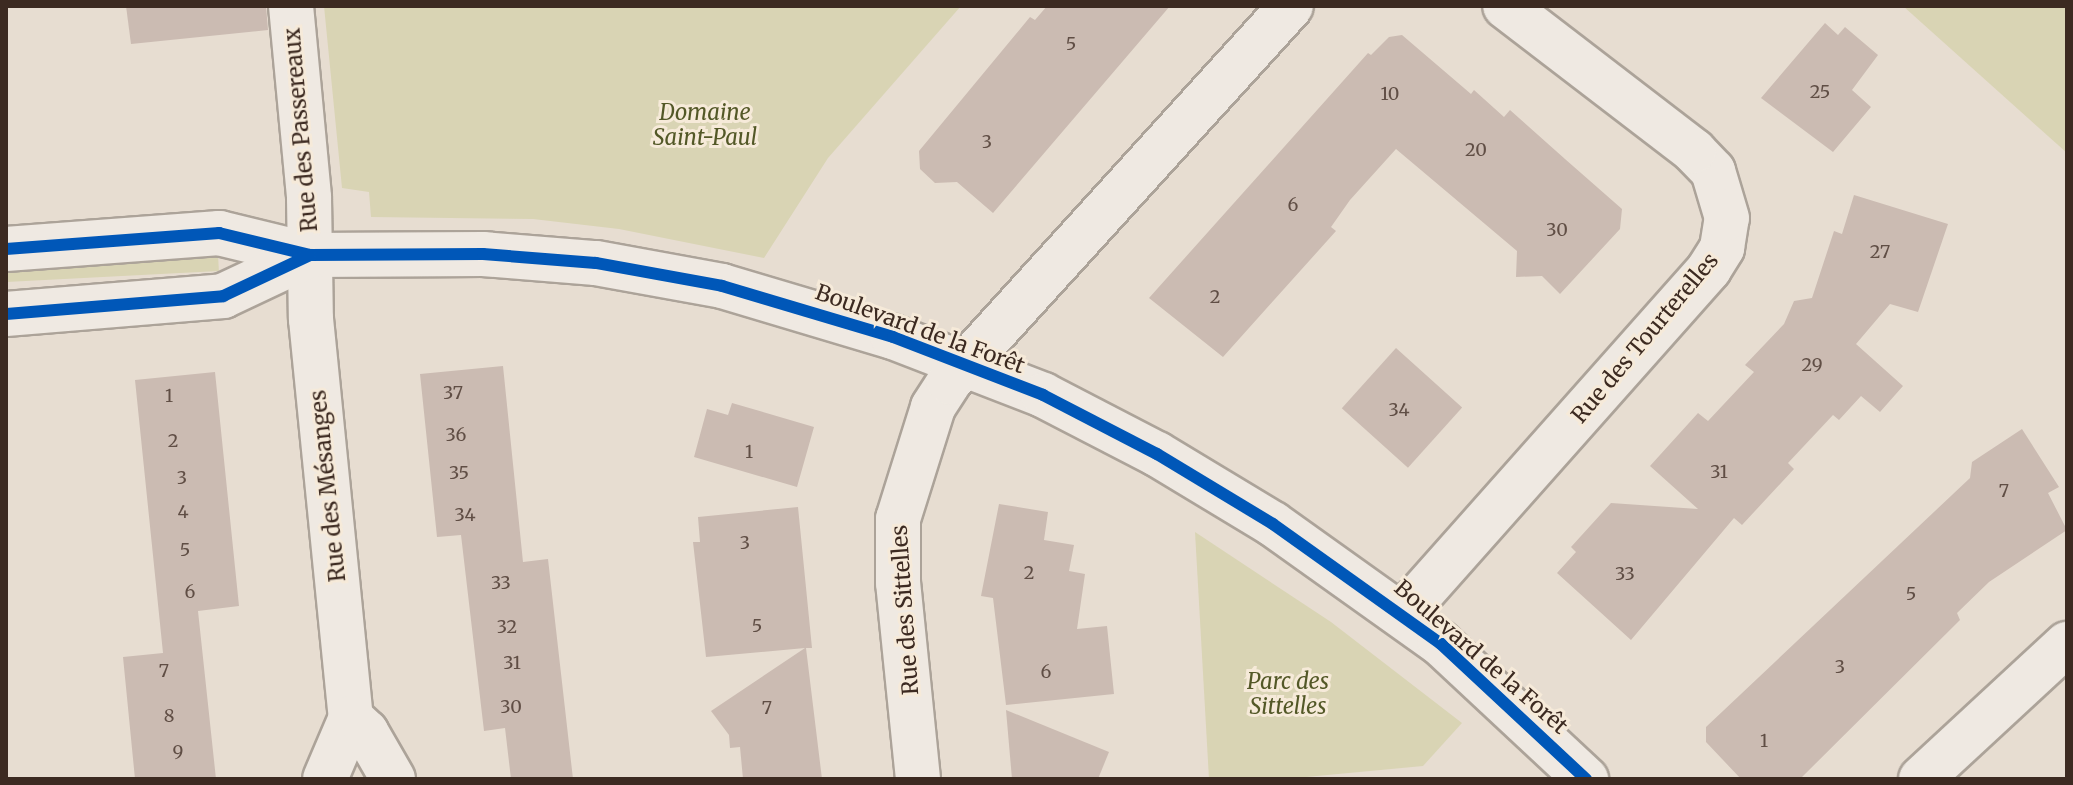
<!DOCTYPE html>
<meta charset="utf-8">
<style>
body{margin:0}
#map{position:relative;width:2073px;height:785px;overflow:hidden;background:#e7ddd1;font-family:Merriweather,serif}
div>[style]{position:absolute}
.green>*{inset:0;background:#d9d4b4;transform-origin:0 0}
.building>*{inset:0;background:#cbbbb2;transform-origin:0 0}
.roads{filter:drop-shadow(2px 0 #aca399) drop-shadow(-2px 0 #aca399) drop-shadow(0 2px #aca399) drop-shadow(0 -2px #aca399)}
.minor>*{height:44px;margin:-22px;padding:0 22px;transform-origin:22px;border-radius:22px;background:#efe9e2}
.cycleway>*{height:12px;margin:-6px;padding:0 6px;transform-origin:6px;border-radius:6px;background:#0057b8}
span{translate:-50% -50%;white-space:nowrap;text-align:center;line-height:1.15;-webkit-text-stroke:6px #f6ead9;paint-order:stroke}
.number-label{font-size:18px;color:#604e45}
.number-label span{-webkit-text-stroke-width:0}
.park-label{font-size:22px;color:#535827;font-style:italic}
.street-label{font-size:22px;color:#3c2a21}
.frame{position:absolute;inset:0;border:8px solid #3c2a21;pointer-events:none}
</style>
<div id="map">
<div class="green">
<i style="clip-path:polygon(324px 6px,961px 6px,828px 158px,764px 258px,619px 229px,533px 219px,371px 217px,369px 192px,342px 188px)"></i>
<i style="clip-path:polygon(1903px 6px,2067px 6px,2067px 153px)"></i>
<i style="left:218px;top:254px;width:17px;height:213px;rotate:87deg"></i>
<i style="clip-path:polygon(1195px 532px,1331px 622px,1462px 723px,1423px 766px,1285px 779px,1209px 779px)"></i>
</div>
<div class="building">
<i style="clip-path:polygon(126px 6px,266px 6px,268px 30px,131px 44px)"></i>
<i style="clip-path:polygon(1047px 6px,1170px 6px,993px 213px,957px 182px,935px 183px,920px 169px,919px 151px,1030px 17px,1035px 20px)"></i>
<i style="clip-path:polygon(1825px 23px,1838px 35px,1845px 27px,1878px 55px,1852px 90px,1871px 107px,1833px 152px,1761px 98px)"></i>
<i style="clip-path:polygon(1402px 35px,1471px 94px,1474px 90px,1504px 117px,1510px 110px,1565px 159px,1622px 209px,1620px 229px,1560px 294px,1542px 276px,1516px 277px,1517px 251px,1396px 149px,1350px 200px,1331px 227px,1336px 231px,1223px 357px,1149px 298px,1368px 53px,1371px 55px,1389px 37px)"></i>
<i style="clip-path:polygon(1854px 195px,1948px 224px,1918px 312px,1890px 304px,1856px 344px,1903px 386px,1880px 412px,1861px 396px,1839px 420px,1833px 415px,1788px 463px,1794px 469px,1742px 525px,1734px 518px,1631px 640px,1557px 573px,1576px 552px,1571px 547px,1611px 503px,1698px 509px,1650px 466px,1698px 413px,1708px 421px,1754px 372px,1745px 365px,1784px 324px,1794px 301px,1812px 298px,1834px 231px,1842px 234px)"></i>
<i style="left:1396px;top:348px;width:89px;height:81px;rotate:42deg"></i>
<i style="clip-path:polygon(503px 366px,523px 562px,548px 559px,573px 779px,511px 779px,505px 728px,484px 731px,461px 535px,437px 537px,420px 374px)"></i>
<i style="clip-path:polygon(215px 372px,239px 606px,198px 611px,216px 779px,135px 779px,123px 657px,163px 653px,135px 380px)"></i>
<i style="clip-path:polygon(732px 403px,814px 427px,797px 487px,694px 457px,707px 409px,728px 415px)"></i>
<i style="clip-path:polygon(2022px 429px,2059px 487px,2048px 493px,2067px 530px,1989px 582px,1957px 613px,1960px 620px,1800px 779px,1741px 779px,1706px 742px,1706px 727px,1970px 478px,1972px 462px)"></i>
<i style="clip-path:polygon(999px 504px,1048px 512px,1044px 540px,1074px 545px,1069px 571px,1085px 574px,1077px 629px,1107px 626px,1114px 694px,1006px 705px,993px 598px,981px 596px)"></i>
<i style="clip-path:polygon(798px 507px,812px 648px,806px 648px,822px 779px,743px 779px,740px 747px,730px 748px,729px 735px,711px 711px,805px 648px,706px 657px,693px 542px,700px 542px,698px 517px)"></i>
<i style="clip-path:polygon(1006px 710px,1109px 752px,1098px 779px,1012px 779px)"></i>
</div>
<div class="roads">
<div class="minor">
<i style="left:291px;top:6px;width:193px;rotate:84.6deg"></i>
<i style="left:309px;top:198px;width:121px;rotate:89.1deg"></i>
<i style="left:311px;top:319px;width:401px;rotate:84.3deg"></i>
<i style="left:351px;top:718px;width:66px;rotate:113.1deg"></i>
<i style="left:6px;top:249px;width:214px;rotate:-4.3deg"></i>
<i style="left:219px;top:233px;width:94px;rotate:13.6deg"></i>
<i style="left:310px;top:255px;width:173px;rotate:-0.3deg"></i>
<i style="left:483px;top:254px;width:113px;rotate:4.6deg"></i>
<i style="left:596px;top:263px;width:128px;rotate:10.3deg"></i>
<i style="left:722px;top:286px;width:178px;rotate:16.6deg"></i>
<i style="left:893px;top:337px;width:161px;rotate:21.1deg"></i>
<i style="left:1043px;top:395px;width:128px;rotate:27.4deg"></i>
<i style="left:1157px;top:454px;width:135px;rotate:31.1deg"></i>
<i style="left:1273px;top:524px;width:205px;rotate:35.5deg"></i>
<i style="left:1440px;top:643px;width:200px;rotate:43deg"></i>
<i style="left:6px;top:314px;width:218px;rotate:-4.7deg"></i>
<i style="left:223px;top:296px;width:96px;rotate:-25.2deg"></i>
<i style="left:1403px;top:614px;width:461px;rotate:-48.4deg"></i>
<i style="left:1709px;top:269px;width:25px;rotate:-58deg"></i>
<i style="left:1722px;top:248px;width:30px;rotate:-81deg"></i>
<i style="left:1727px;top:218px;width:49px;rotate:-106.6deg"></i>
<i style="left:1713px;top:171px;width:28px;rotate:-134deg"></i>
<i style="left:1694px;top:151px;width:238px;rotate:-142.5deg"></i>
<i style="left:351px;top:718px;width:21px;rotate:43deg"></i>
<i style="left:366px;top:732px;width:54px;rotate:60.1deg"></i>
<i style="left:918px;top:779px;width:197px;rotate:-95.8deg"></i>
<i style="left:898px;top:583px;width:64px;rotate:-90deg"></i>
<i style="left:898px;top:519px;width:117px;rotate:-72.6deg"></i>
<i style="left:933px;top:407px;width:30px;rotate:-57deg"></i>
<i style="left:949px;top:382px;width:508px;rotate:-47.71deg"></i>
<i style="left:1921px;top:779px;width:199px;rotate:-42.8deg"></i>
</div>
</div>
<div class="cycleway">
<i style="left:6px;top:249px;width:214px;rotate:-4.3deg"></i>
<i style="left:219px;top:233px;width:94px;rotate:13.6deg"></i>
<i style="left:310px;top:255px;width:173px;rotate:-0.3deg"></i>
<i style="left:483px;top:254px;width:113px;rotate:4.6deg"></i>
<i style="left:596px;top:263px;width:128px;rotate:10.3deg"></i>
<i style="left:722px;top:286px;width:178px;rotate:16.6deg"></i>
<i style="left:893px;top:337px;width:161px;rotate:21.1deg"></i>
<i style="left:1043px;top:395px;width:128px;rotate:27.4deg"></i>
<i style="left:1157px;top:454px;width:135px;rotate:31.1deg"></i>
<i style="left:1273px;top:524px;width:205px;rotate:35.5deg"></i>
<i style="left:1440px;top:643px;width:200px;rotate:43deg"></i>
<i style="left:6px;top:314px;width:218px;rotate:-4.7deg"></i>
<i style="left:223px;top:296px;width:96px;rotate:-25.2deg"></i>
</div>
<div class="number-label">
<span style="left:1071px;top:44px">5</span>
<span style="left:1820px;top:92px">25</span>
<span style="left:1390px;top:94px">10</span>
<span style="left:987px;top:142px">3</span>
<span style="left:1476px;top:150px">20</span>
<span style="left:1293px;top:205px">6</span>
<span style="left:1557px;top:230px">30</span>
<span style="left:1880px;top:252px">27</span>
<span style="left:1215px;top:297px">2</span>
<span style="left:1812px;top:365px">29</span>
<span style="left:453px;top:393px">37</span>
<span style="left:169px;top:396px">1</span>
<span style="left:1399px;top:410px">34</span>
<span style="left:456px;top:435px">36</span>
<span style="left:173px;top:441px">2</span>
<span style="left:749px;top:452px">1</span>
<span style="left:1719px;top:472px">31</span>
<span style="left:459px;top:473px">35</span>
<span style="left:182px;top:478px">3</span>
<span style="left:2004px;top:491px">7</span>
<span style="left:183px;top:512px">4</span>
<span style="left:465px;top:515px">34</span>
<span style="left:745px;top:543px">3</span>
<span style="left:185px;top:550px">5</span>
<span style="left:1029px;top:573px">2</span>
<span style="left:1625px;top:574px">33</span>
<span style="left:501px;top:583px">33</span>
<span style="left:190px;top:592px">6</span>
<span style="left:1911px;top:594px">5</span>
<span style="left:757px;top:626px">5</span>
<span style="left:507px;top:627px">32</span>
<span style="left:512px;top:663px">31</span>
<span style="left:1840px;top:667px">3</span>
<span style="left:164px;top:671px">7</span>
<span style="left:1046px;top:672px">6</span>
<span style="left:511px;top:707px">30</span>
<span style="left:767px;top:708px">7</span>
<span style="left:169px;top:716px">8</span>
<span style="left:1764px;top:741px">1</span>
<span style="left:178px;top:752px">9</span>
</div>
<div class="park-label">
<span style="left:705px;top:125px">Domaine<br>Saint-Paul</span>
<span style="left:1288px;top:694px">Parc des<br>Sittelles</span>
</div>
<div class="street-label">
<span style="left:301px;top:130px;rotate:-95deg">Rue des Passereaux</span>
<span style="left:920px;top:329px;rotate:20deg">Boulevard de la Forêt</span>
<span style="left:1645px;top:338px;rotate:-50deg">Rue des Tourterelles</span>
<span style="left:328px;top:486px;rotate:-96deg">Rue des Mésanges</span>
<span style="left:905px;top:610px;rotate:-94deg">Rue des Sittelles</span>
<span style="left:1481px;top:657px;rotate:41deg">Boulevard de la Forêt</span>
</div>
<div class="frame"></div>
</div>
